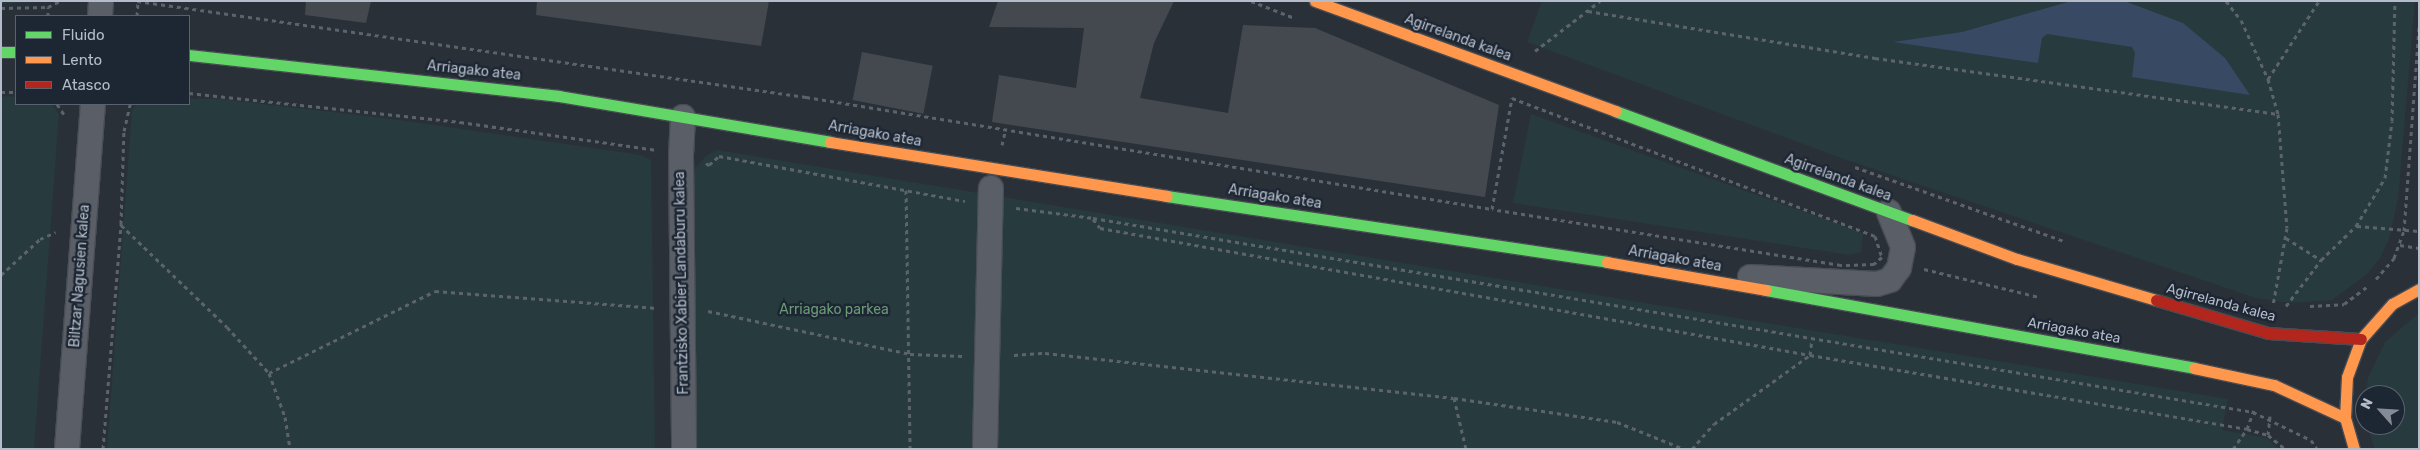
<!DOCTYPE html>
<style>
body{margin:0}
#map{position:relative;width:2420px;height:450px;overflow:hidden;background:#2a3038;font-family:Rubik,sans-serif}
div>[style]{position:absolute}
.green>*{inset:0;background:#273a3e}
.water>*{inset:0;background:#384963}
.building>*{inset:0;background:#444950;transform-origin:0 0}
.path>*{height:3px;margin-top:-1.5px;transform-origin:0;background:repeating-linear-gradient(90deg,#5d636a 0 4px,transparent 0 8px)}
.roads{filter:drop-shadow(1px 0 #484c53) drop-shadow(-1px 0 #484c53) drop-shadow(0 1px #484c53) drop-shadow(0 -1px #484c53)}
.street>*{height:24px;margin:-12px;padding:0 12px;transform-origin:12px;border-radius:12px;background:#5a5e66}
.fast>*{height:11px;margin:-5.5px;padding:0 5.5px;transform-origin:5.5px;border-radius:5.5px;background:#63d668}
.slow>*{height:11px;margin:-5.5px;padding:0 5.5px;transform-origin:5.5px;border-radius:5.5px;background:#ff974d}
.jam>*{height:11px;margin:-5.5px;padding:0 5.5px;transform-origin:5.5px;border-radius:5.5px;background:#b3261e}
span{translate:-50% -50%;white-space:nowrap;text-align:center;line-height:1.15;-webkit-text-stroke:5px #1d2633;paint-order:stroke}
.street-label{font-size:14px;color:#b4bcc9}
.park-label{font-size:14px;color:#6b9a76}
.frame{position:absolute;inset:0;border:2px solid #b4bcc9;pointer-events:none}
.legend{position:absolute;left:15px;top:15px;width:175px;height:90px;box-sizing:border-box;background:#1d2633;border:1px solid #59626f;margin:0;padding:6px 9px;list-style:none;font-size:15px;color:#b4bcc9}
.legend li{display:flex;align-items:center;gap:10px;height:25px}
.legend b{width:25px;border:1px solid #59626f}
.north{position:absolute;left:2355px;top:385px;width:50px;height:50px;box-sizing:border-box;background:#1d2633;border:1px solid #59626f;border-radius:50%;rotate:296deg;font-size:14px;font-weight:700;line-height:20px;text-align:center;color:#b4bcc9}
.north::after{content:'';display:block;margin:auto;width:18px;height:22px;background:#848b96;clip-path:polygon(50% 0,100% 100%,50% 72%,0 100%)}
</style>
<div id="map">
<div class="green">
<i style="clip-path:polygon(1px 1px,54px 1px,1px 4px)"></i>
<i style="clip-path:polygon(1542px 1px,2415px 1px,2398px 199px,2389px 239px,2380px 258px,2366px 275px,2332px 300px,2292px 303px,2256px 298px,1844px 159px,1527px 42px)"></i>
<i style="clip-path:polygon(1px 96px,16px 97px,16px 104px,52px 104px,59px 114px,34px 449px,1px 449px)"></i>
<i style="clip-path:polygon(189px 99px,220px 99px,392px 119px,641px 155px,651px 160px,655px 449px,107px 449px,132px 110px,137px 104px,189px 104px)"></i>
<i style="clip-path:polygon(1531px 114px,1863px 233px,1861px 252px,1849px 255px,1513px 203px)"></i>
<i style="clip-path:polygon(717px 150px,2228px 399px,2222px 430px,2267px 438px,2278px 449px,697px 449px,694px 183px,695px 168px,706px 156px)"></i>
<i style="clip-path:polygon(2419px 313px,2419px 449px,2375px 449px,2367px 425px,2395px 425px,2395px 395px,2365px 395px,2368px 378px,2385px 342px)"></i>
</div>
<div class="water">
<i style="clip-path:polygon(2068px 2px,2127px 2px,2183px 23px,2225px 58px,2250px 95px,2132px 77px,2135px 53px,2132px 47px,2047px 34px,2042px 38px,2038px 63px,1893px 42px,1962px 32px)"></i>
</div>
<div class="building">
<i style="clip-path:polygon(306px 1px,371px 1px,366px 23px,305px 15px)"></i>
<i style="clip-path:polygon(537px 1px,769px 1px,761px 46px,536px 15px)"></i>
<i style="clip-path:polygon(998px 1px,1174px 1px,1154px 43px,1140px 98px,1228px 113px,1243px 25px,1315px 28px,1499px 105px,1485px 197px,992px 122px,999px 75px,1076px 88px,1084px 28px,989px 27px)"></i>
<i style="left:862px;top:52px;width:72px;height:49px;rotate:11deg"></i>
</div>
<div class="path">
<i style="left:137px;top:1px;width:676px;rotate:8.17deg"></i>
<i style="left:806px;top:97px;width:695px;rotate:9.27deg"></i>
<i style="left:1251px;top:1px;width:44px;rotate:21.3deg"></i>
<i style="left:2226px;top:1px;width:24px;rotate:52deg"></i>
<i style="left:2241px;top:20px;width:65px;rotate:65.4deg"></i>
<i style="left:2268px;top:79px;width:36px;rotate:74deg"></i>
<i style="left:2278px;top:114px;width:114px;rotate:85.5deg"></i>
<i style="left:2287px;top:228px;width:78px;rotate:100.3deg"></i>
<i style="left:1px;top:8px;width:47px;rotate:-1.2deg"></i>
<i style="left:48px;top:7px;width:13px;rotate:-27deg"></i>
<i style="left:1588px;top:11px;width:291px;rotate:9.3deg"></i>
<i style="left:1875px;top:58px;width:407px;rotate:7.9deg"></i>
<i style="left:48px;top:16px;width:9px;rotate:-90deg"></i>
<i style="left:137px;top:16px;width:13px;rotate:-86deg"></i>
<i style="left:1535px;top:51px;width:82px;rotate:-37.6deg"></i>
<i style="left:2268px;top:79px;width:93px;rotate:-56.8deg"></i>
<i style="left:1px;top:92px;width:15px"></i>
<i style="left:189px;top:93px;width:273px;rotate:6.1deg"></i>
<i style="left:460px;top:122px;width:199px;rotate:8.1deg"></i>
<i style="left:1512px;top:98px;width:388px;rotate:20.8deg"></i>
<i style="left:1875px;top:236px;width:22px;rotate:72deg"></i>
<i style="left:1882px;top:257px;width:11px;rotate:139deg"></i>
<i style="left:1874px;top:264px;width:33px;rotate:178deg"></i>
<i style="left:1841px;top:265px;width:353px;rotate:-170.9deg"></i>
<i style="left:1492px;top:209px;width:113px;rotate:-79.8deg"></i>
<i style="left:57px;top:104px;width:14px;rotate:56deg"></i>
<i style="left:1002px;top:145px;width:17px;rotate:-77deg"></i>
<i style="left:706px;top:163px;width:4px;rotate:34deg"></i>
<i style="left:709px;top:165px;width:13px;rotate:-42deg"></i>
<i style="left:719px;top:156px;width:250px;rotate:10.4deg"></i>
<i style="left:1855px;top:167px;width:222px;rotate:19.5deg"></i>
<i style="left:906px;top:190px;width:259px;rotate:89.1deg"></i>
<i style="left:1016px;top:208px;width:78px;rotate:7.4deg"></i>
<i style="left:1093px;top:218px;width:1176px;rotate:9.49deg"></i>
<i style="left:2253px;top:412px;width:64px;rotate:25.8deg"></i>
<i style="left:2311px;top:440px;width:11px;rotate:56deg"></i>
<i style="left:1093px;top:219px;width:11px;rotate:52deg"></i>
<i style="left:1100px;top:228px;width:721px;rotate:10.14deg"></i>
<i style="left:1810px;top:355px;width:443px;rotate:9.6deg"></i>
<i style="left:2247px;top:429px;width:22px;rotate:16deg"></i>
<i style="left:2268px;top:435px;width:22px;rotate:39deg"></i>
<i style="left:121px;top:225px;width:147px;rotate:43.9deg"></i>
<i style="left:227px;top:327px;width:62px;rotate:47.6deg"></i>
<i style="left:269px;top:373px;width:47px;rotate:70deg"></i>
<i style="left:285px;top:417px;width:32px;rotate:81deg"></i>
<i style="left:2357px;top:226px;width:62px;rotate:4.6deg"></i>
<i style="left:2286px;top:238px;width:41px;rotate:32.2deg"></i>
<i style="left:2400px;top:245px;width:19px;rotate:9deg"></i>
<i style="left:1924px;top:269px;width:118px;rotate:13.7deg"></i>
<i style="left:1px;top:275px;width:53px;rotate:-42.7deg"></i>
<i style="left:40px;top:239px;width:17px;rotate:-24deg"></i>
<i style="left:2376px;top:279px;width:28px;rotate:-49deg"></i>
<i style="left:2394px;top:258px;width:29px;rotate:-70deg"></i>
<i style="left:2404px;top:231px;width:206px;rotate:-85.8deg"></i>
<i style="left:2286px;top:306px;width:58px;rotate:-52.7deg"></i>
<i style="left:2321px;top:260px;width:49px;rotate:-44.2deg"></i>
<i style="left:2356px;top:226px;width:56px;rotate:-58.9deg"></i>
<i style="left:2385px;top:178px;width:57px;rotate:-83deg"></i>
<i style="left:2392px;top:121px;width:120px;rotate:-88.6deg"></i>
<i style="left:2310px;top:306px;width:34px;rotate:-3deg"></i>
<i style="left:2344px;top:304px;width:30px;rotate:-37deg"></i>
<i style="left:708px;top:311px;width:207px;rotate:12deg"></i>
<i style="left:910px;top:354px;width:52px;rotate:2.2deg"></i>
<i style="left:1014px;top:355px;width:31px;rotate:-4deg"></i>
<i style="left:1045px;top:353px;width:411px;rotate:6.3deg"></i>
<i style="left:1454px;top:398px;width:165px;rotate:8.4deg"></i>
<i style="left:1617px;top:422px;width:72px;rotate:21.9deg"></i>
<i style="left:269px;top:373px;width:185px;rotate:-26.3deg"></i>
<i style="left:435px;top:291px;width:223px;rotate:4.4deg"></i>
<i style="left:1454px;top:398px;width:52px;rotate:76.8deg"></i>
<i style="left:2268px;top:435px;width:19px;rotate:-84deg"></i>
<i style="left:103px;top:449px;width:226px;rotate:-85.4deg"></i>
<i style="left:121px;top:224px;width:93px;rotate:-88.2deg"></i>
<i style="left:124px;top:131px;width:28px;rotate:-77deg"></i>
<i style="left:1692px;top:449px;width:33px;rotate:-49deg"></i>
<i style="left:1714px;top:424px;width:118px;rotate:-35.7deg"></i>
<i style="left:1810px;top:355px;width:17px;rotate:-83deg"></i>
<i style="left:2233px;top:449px;width:24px;rotate:-55deg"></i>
<i style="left:2247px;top:429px;width:20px;rotate:-70deg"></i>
</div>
<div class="roads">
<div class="street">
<i style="left:100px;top:16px;width:15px;rotate:-86deg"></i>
<i style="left:683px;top:117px;width:37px;rotate:93deg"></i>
<i style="left:681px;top:154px;width:295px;rotate:89.4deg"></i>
<i style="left:1750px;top:277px;width:127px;rotate:3.2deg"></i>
<i style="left:1877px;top:284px;width:14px;rotate:-17deg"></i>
<i style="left:1890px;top:280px;width:15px;rotate:-53deg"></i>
<i style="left:1899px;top:268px;width:21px;rotate:-79deg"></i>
<i style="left:1903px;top:247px;width:38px;rotate:-112deg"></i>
<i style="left:67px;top:449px;width:346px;rotate:-85.7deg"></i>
<i style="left:985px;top:449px;width:261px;rotate:-88.7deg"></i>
</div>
<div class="fast">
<i style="left:1px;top:52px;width:15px"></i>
<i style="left:189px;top:55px;width:372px;rotate:6.3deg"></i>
<i style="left:559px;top:96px;width:275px;rotate:9.6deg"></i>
<i style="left:1615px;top:111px;width:316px;rotate:20.2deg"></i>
<i style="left:1167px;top:196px;width:445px;rotate:8.5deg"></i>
<i style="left:1766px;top:290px;width:435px;rotate:10.3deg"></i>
</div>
<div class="slow">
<i style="left:1315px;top:1px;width:320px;rotate:20.1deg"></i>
<i style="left:830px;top:142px;width:341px;rotate:9.1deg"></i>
<i style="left:1912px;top:220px;width:112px;rotate:20.4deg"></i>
<i style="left:2017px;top:259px;width:145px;rotate:16.4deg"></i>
<i style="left:1607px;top:262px;width:161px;rotate:10deg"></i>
<i style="left:2194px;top:368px;width:82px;rotate:12deg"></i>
<i style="left:2274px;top:385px;width:78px;rotate:24.9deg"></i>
<i style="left:2354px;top:449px;width:32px;rotate:-106deg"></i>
<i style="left:2345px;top:418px;width:41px;rotate:-87.2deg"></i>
<i style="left:2347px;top:377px;width:40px;rotate:-69.8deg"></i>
<i style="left:2361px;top:339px;width:47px;rotate:-48.5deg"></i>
<i style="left:2392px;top:304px;width:31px;rotate:-29deg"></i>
</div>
<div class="jam">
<i style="left:2156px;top:300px;width:117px;rotate:16.4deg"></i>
<i style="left:2268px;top:333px;width:93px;rotate:3.7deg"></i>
</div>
</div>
<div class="street-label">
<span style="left:1458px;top:38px;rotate:20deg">Agirrelanda kalea</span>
<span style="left:474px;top:71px;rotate:6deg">Arriagako atea</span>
<span style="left:875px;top:134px;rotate:10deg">Arriagako atea</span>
<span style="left:1838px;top:178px;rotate:20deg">Agirrelanda kalea</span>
<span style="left:1275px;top:197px;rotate:9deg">Arriagako atea</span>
<span style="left:1675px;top:259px;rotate:10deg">Arriagako atea</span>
<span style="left:80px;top:276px;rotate:-86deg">Biltzar Nagusien kalea</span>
<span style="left:682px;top:283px;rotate:-91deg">Frantzisko Xabier Landaburu kalea</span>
<span style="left:2221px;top:303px;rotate:15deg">Agirrelanda kalea</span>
<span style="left:2074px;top:331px;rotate:10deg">Arriagako atea</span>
</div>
<div class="park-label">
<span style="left:834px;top:310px">Arriagako parkea</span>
</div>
<div class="frame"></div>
<ul class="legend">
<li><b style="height:6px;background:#63d668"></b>Fluido</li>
<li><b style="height:6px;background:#ff974d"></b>Lento</li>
<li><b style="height:6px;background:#b3261e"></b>Atasco</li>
</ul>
<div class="north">N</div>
</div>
